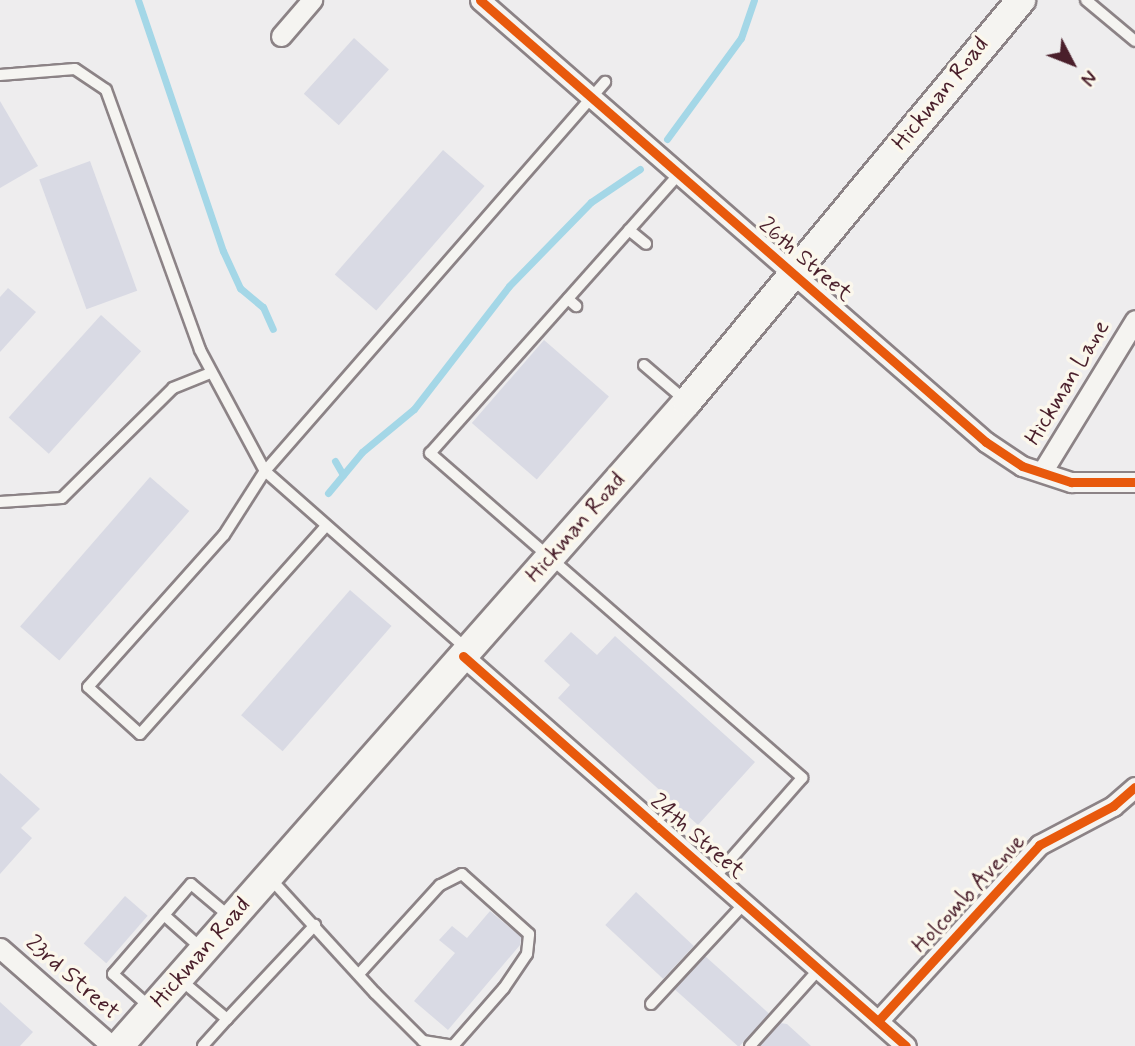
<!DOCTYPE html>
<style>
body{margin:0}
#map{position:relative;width:1135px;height:1046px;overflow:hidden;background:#eeedee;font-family:Mynerve,sans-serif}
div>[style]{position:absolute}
.stream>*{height:7px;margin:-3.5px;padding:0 3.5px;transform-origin:3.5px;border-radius:3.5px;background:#a4d7e7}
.building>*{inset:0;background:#d9dae4;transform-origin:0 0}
.roads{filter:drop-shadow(2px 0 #8c8386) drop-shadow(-2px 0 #8c8386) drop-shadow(0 2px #8c8386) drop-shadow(0 -2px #8c8386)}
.lane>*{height:10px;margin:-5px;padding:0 5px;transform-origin:5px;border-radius:5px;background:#f5f4f1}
.street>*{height:19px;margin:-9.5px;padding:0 9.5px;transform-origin:9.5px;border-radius:9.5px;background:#f5f4f1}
.secondary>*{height:28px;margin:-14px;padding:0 14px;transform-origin:14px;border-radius:14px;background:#f5f4f1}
.cycleway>*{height:9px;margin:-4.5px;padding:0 4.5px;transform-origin:4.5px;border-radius:4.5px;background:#e8590c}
span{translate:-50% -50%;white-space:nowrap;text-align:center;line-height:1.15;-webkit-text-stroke:7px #fbf7ec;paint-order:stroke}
.street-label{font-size:23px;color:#4a1f2b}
.north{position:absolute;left:1037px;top:28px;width:70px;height:70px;-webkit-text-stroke:5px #fbf7ec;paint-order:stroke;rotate:132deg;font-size:19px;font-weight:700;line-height:28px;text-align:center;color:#4a1f2b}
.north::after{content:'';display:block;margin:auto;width:24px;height:32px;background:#4a1f2b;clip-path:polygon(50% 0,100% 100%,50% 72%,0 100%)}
</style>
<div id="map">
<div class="stream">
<i style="left:138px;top:0;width:265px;rotate:71.3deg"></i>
<i style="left:223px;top:251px;width:41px;rotate:65.3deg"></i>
<i style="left:240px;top:288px;width:30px;rotate:40deg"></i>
<i style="left:263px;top:307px;width:24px;rotate:66deg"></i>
<i style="left:667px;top:139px;width:125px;rotate:-53.8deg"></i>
<i style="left:741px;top:38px;width:40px;rotate:-71.1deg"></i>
<i style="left:335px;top:461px;width:16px;rotate:60deg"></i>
<i style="left:328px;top:493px;width:53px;rotate:-50.3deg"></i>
<i style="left:362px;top:452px;width:67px;rotate:-39.6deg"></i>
<i style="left:414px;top:409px;width:155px;rotate:-52.3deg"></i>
<i style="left:509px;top:286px;width:117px;rotate:-45.7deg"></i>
<i style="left:591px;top:202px;width:59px;rotate:-34deg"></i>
</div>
<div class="building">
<i style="left:354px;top:38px;width:47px;height:75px;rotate:42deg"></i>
<i style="clip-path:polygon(0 101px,38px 166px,0 188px)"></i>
<i style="left:443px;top:150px;width:55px;height:165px;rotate:41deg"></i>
<i style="left:90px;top:161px;width:138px;height:54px;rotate:70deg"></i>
<i style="clip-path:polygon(8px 288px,36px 312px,0 352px,0 297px)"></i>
<i style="left:101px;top:315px;width:54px;height:138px;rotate:42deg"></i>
<i style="left:544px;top:340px;width:86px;height:110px;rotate:41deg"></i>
<i style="left:150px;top:477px;width:52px;height:198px;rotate:41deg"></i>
<i style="left:350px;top:590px;width:55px;height:166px;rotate:41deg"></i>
<i style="clip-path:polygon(571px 632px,597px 655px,615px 636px,755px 762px,698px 825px,558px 698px,570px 685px,544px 661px)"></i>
<i style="clip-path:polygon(0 773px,40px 809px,21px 828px,32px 838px,0 874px)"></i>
<i style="left:636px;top:892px;width:79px;height:45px;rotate:43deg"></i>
<i style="left:125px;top:896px;width:30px;height:63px;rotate:41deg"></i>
<i style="clip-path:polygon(490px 911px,521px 937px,520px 945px,448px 1030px,414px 1001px,455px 953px,439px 940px,452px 926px,467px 938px)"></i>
<i style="left:705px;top:956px;width:86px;height:45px;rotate:42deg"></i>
<i style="clip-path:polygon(0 1002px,33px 1032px,20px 1046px,0 1046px)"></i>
<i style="clip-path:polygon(780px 1023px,787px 1024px,811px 1046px,760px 1046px)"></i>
</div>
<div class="roads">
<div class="lane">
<i style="left:1086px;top:0;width:64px;rotate:39.9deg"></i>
<i style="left:0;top:75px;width:75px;rotate:-4.6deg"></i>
<i style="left:75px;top:69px;width:37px;rotate:34deg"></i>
<i style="left:106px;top:90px;width:276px;rotate:70.1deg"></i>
<i style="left:200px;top:350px;width:137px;rotate:61.8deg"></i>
<i style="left:265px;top:471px;width:271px;rotate:41.4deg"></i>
<i style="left:679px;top:174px;width:374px;rotate:131.7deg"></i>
<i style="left:430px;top:453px;width:494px;rotate:41.1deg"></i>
<i style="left:802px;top:778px;width:133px;rotate:131.3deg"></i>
<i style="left:629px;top:230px;width:22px;rotate:39deg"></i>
<i style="left:568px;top:299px;width:11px;rotate:41deg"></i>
<i style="left:644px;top:365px;width:55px;rotate:40.6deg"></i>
<i style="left:0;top:502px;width:62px;rotate:-3.7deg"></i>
<i style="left:62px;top:498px;width:156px;rotate:-44.7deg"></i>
<i style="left:173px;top:388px;width:40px;rotate:-22deg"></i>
<i style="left:326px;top:526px;width:279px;rotate:131.8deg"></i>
<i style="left:140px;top:734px;width:70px;rotate:-137.9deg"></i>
<i style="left:88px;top:687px;width:204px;rotate:-48.2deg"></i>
<i style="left:224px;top:535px;width:76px;rotate:-57.4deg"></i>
<i style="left:265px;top:471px;width:517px;rotate:-48.85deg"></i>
<i style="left:269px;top:877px;width:157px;rotate:47.6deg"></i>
<i style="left:375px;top:993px;width:68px;rotate:45deg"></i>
<i style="left:423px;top:1041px;width:30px;rotate:9deg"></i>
<i style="left:453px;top:1046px;width:77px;rotate:-48.7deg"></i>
<i style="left:504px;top:988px;width:41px;rotate:-55.9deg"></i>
<i style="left:527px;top:954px;width:20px;rotate:-84deg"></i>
<i style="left:529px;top:934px;width:90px;rotate:-138.2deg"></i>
<i style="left:462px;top:874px;width:25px;rotate:153deg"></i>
<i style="left:440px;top:885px;width:120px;rotate:132.3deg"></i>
<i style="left:164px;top:915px;width:50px;rotate:41.7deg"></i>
<i style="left:182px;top:981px;width:59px;rotate:40.2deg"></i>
<i style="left:227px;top:1019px;width:36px;rotate:132deg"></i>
<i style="left:651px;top:1004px;width:137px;rotate:-47.1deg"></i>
<i style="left:151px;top:1008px;width:51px;rotate:-138.2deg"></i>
<i style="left:113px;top:974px;width:119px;rotate:-49.1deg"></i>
<i style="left:191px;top:884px;width:50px;rotate:40.1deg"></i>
<i style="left:227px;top:1019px;width:129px;rotate:-46.9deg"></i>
<i style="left:750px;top:1046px;width:103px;rotate:-48.1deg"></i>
</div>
<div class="street">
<i style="left:480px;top:0;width:672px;rotate:41.14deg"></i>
<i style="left:986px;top:442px;width:43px;rotate:33.7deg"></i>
<i style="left:1022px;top:466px;width:52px;rotate:18.1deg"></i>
<i style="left:1071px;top:482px;width:64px"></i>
<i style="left:281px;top:36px;width:48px;rotate:-49.3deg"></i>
<i style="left:1042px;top:472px;width:178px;rotate:-58.5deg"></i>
<i style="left:463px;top:656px;width:590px;rotate:41.36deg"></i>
<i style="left:0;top:948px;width:149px;rotate:41.2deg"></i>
<i style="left:878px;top:1021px;width:239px;rotate:-47.5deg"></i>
<i style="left:1039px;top:845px;width:84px;rotate:-27.8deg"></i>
<i style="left:1113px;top:806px;width:29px;rotate:-41deg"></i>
</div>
<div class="secondary">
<i style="left:119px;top:1046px;width:859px;rotate:-48.59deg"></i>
<i style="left:687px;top:402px;width:523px;rotate:-50.28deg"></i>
</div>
</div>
<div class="cycleway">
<i style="left:480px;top:0;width:672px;rotate:41.14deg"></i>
<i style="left:986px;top:442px;width:43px;rotate:33.7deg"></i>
<i style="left:1022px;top:466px;width:52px;rotate:18.1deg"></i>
<i style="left:1071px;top:482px;width:64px"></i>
<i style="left:463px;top:656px;width:590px;rotate:41.36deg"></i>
<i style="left:878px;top:1021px;width:239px;rotate:-47.5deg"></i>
<i style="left:1039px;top:845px;width:84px;rotate:-27.8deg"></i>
<i style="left:1113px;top:806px;width:29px;rotate:-41deg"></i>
</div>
<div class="street-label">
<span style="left:941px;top:94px;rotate:-51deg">Hickman Road</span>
<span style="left:805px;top:260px;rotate:41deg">26th Street</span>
<span style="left:1068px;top:383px;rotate:-59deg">Hickman Lane</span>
<span style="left:576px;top:528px;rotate:-49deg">Hickman Road</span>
<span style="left:697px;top:837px;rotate:41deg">24th Street</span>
<span style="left:969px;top:894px;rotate:-47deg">Holcomb Avenue</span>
<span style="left:201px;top:953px;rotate:-49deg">Hickman Road</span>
<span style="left:72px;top:978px;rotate:41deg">23rd Street</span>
</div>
<div class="north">N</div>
</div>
